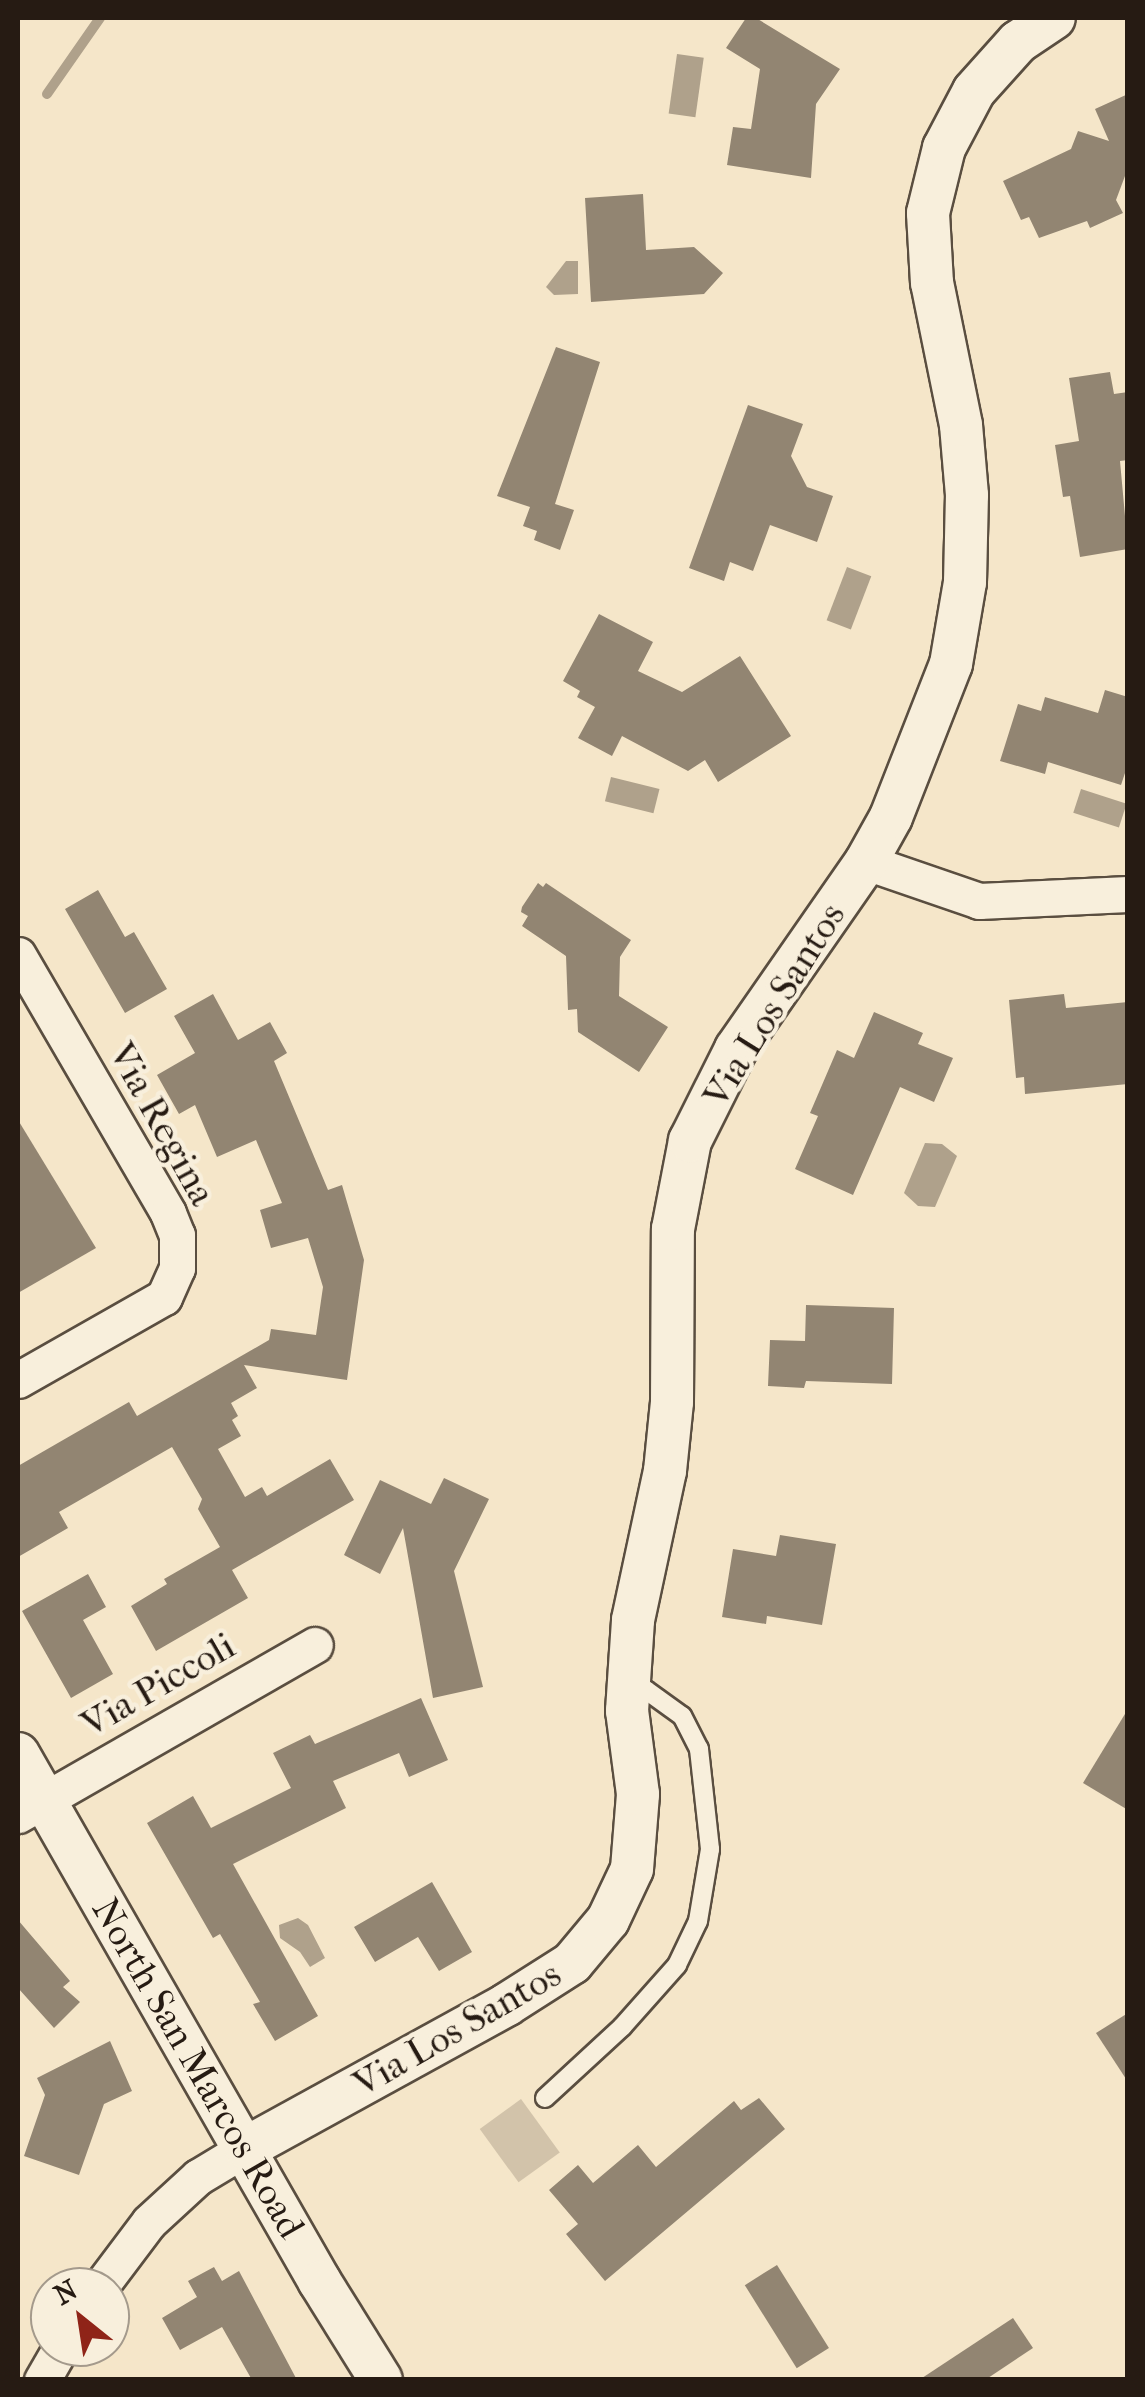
<!DOCTYPE html>
<style>
body{margin:0}
#map{position:relative;width:1145px;height:2397px;overflow:hidden;background:#f5e6c9;font-family:"IM FELL French Canon",serif}
div>[style]{position:absolute}
.green>*{inset:0;background:#d2c3aa;transform-origin:0 0}
.water>*{inset:0;background:#afa18b;transform-origin:0 0}
.stream>*{height:10px;margin:-5px;padding:0 5px;transform-origin:5px;border-radius:5px;background:#afa18b}
.building>*{inset:0;background:#928572;transform-origin:0 0}
.roads{filter:drop-shadow(2px 0 #5a4e40) drop-shadow(-2px 0 #5a4e40) drop-shadow(0 2px #5a4e40) drop-shadow(0 -2px #5a4e40)}
.service>*{height:18px;margin:-9px;padding:0 9px;transform-origin:9px;border-radius:9px;background:#f8efdc}
.minor>*{height:35px;margin:-17.5px;padding:0 17.5px;transform-origin:17.5px;border-radius:17.5px;background:#f8efdc}
.tertiary>*{height:42px;margin:-21px;padding:0 21px;transform-origin:21px;border-radius:21px;background:#f8efdc}
span{translate:-50% -50%;white-space:nowrap;text-align:center;line-height:1.15;-webkit-text-stroke:9px #f8efdc;paint-order:stroke}
.street-label{font-size:38px;color:#261b13}
.frame{position:absolute;inset:0;border:20px solid #261b13;pointer-events:none}
.north{position:absolute;left:30px;top:2267px;width:100px;height:100px;box-sizing:border-box;background:#f8efdc;border:2px solid #a49a8c;border-radius:50%;rotate:330deg;font-size:28px;font-weight:700;line-height:40px;text-align:center;color:#261b13}
.north::after{content:'';display:block;margin:auto;width:35px;height:45px;background:#8f2418;clip-path:polygon(50% 0,100% 100%,50% 72%,0 100%)}
</style>
<div id="map">
<div class="green">
<i style="left:521px;top:2099px;width:66px;height:51px;rotate:54deg"></i>
</div>
<div class="water">
<i style="left:677px;top:54px;width:27px;height:60px;rotate:8deg"></i>
<i style="clip-path:polygon(566px 261px,578px 261px,578px 294px,554px 295px,546px 287px)"></i>
<i style="left:847px;top:567px;width:26px;height:57px;rotate:21deg"></i>
<i style="left:611px;top:777px;width:50px;height:25px;rotate:14deg"></i>
<i style="left:1081px;top:789px;width:48px;height:25px;rotate:18deg"></i>
<i style="clip-path:polygon(925px 1143px,942px 1144px,957px 1156px,935px 1207px,918px 1206px,904px 1193px)"></i>
<i style="clip-path:polygon(298px 1918px,308px 1925px,325px 1958px,310px 1967px,300px 1952px,280px 1938px,279px 1925px)"></i>
</div>
<div class="stream">
<i style="left:47px;top:94px;width:93px;rotate:-55.1deg"></i>
</div>
<div class="building">
<i style="clip-path:polygon(746px 18px,756px 18px,840px 69px,816px 104px,811px 178px,727px 165px,733px 127px,751px 129px,760px 69px,726px 48px)"></i>
<i style="clip-path:polygon(1128px 94px,1128px 181px,1125px 176px,1116px 200px,1123px 213px,1090px 228px,1087px 221px,1039px 238px,1029px 217px,1021px 220px,1003px 181px,1071px 149px,1078px 131px,1109px 141px,1095px 109px)"></i>
<i style="clip-path:polygon(643px 194px,646px 250px,694px 247px,723px 273px,704px 294px,591px 302px,585px 198px)"></i>
<i style="clip-path:polygon(556px 347px,600px 362px,555px 504px,574px 510px,560px 550px,534px 540px,537px 531px,523px 526px,530px 507px,497px 496px)"></i>
<i style="clip-path:polygon(1110px 372px,1114px 394px,1128px 392px,1128px 460px,1120px 461px,1128px 549px,1080px 557px,1070px 496px,1063px 497px,1055px 445px,1079px 441px,1069px 378px)"></i>
<i style="clip-path:polygon(748px 405px,803px 424px,791px 456px,807px 487px,833px 496px,817px 542px,770px 525px,753px 571px,730px 562px,724px 581px,689px 568px)"></i>
<i style="clip-path:polygon(599px 614px,653px 642px,638px 671px,682px 692px,740px 656px,791px 736px,718px 782px,705px 760px,688px 771px,622px 736px,612px 756px,578px 738px,595px 707px,577px 697px,580px 691px,563px 681px)"></i>
<i style="clip-path:polygon(1105px 690px,1128px 697px,1128px 764px,1121px 785px,1048px 762px,1045px 774px,1000px 761px,1018px 704px,1041px 711px,1045px 697px,1098px 713px)"></i>
<i style="clip-path:polygon(538px 883px,543px 887px,546px 883px,631px 940px,620px 957px,619px 996px,668px 1027px,639px 1072px,578px 1032px,577px 1009px,568px 1010px,566px 956px,522px 926px,528px 916px,521px 912px,522px 907px)"></i>
<i style="clip-path:polygon(98px 890px,125px 937px,134px 932px,167px 989px,125px 1013px,65px 909px)"></i>
<i style="clip-path:polygon(213px 994px,238px 1040px,270px 1022px,287px 1053px,274px 1061px,328px 1190px,342px 1185px,364px 1260px,347px 1380px,244px 1365px,257px 1388px,231px 1403px,238px 1416px,232px 1420px,241px 1436px,218px 1449px,245px 1497px,262px 1487px,267px 1496px,330px 1459px,354px 1500px,232px 1570px,248px 1598px,156px 1651px,131px 1606px,167px 1584px,164px 1579px,220px 1547px,198px 1509px,202px 1499px,172px 1447px,59px 1512px,68px 1528px,18px 1557px,18px 1466px,129px 1402px,137px 1416px,269px 1340px,271px 1329px,316px 1335px,323px 1287px,308px 1238px,271px 1248px,260px 1210px,282px 1203px,256px 1140px,217px 1157px,195px 1105px,179px 1114px,157px 1075px,195px 1053px,174px 1016px)"></i>
<i style="clip-path:polygon(1064px 994px,1066px 1008px,1128px 1002px,1128px 1084px,1025px 1094px,1024px 1077px,1016px 1078px,1009px 1000px)"></i>
<i style="clip-path:polygon(874px 1012px,923px 1033px,918px 1044px,953px 1058px,934px 1102px,900px 1087px,853px 1195px,795px 1169px,818px 1116px,810px 1113px,837px 1050px,854px 1058px)"></i>
<i style="clip-path:polygon(18px 1120px,96px 1248px,18px 1293px)"></i>
<i style="clip-path:polygon(806px 1305px,894px 1308px,892px 1384px,806px 1381px,804px 1388px,768px 1386px,770px 1340px,805px 1341px)"></i>
<i style="clip-path:polygon(444px 1478px,489px 1499px,454px 1571px,483px 1687px,433px 1698px,403px 1528px,380px 1574px,344px 1555px,380px 1480px,431px 1504px)"></i>
<i style="clip-path:polygon(780px 1535px,836px 1544px,822px 1625px,767px 1616px,766px 1624px,722px 1617px,733px 1549px,776px 1556px)"></i>
<i style="clip-path:polygon(88px 1574px,106px 1607px,83px 1620px,113px 1674px,71px 1698px,22px 1611px)"></i>
<i style="clip-path:polygon(421px 1698px,448px 1760px,409px 1777px,399px 1753px,333px 1781px,346px 1808px,233px 1864px,318px 2016px,275px 2041px,253px 2004px,260px 2002px,220px 1934px,213px 1938px,147px 1823px,193px 1796px,211px 1828px,291px 1788px,273px 1753px,310px 1735px,315px 1744px)"></i>
<i style="clip-path:polygon(1128px 1709px,1128px 1810px,1083px 1783px)"></i>
<i style="clip-path:polygon(432px 1882px,472px 1952px,439px 1971px,418px 1937px,375px 1962px,354px 1927px)"></i>
<i style="clip-path:polygon(18px 1920px,70px 1981px,63px 1987px,80px 2002px,54px 2028px,18px 1988px)"></i>
<i style="clip-path:polygon(1128px 2013px,1128px 2082px,1096px 2033px)"></i>
<i style="clip-path:polygon(110px 2041px,132px 2091px,104px 2104px,79px 2175px,24px 2156px,45px 2095px,37px 2078px)"></i>
<i style="clip-path:polygon(759px 2098px,785px 2129px,605px 2281px,566px 2234px,578px 2224px,549px 2190px,578px 2165px,593px 2183px,638px 2145px,656px 2167px,734px 2101px,741px 2110px)"></i>
<i style="left:777px;top:2265px;width:98px;height:38px;rotate:58deg"></i>
<i style="clip-path:polygon(214px 2267px,222px 2281px,239px 2271px,297px 2380px,252px 2380px,222px 2327px,180px 2350px,162px 2318px,197px 2297px,188px 2281px)"></i>
<i style="clip-path:polygon(1013px 2318px,1033px 2348px,985px 2380px,919px 2380px)"></i>
</div>
<div class="roads">
<div class="service">
<i style="left:545px;top:2098px;width:105px;rotate:-42.7deg"></i>
<i style="left:622px;top:2027px;width:83px;rotate:-48.4deg"></i>
<i style="left:677px;top:1965px;width:49px;rotate:-64.5deg"></i>
<i style="left:698px;top:1921px;width:73px;rotate:-80.5deg"></i>
<i style="left:710px;top:1849px;width:101px;rotate:-96.3deg"></i>
<i style="left:699px;top:1749px;width:37px;rotate:-117deg"></i>
<i style="left:682px;top:1716px;width:44px;rotate:-144.2deg"></i>
<i style="left:646px;top:1690px;width:17px;rotate:180deg"></i>
</div>
<div class="minor">
<i style="left:866px;top:862px;width:120px;rotate:19deg"></i>
<i style="left:979px;top:901px;width:149px;rotate:-2.7deg"></i>
<i style="left:18px;top:955px;width:298px;rotate:59.8deg"></i>
<i style="left:168px;top:1213px;width:24px;rotate:68deg"></i>
<i style="left:177px;top:1235px;width:33px;rotate:90deg"></i>
<i style="left:177px;top:1268px;width:32px;rotate:114deg"></i>
<i style="left:164px;top:1297px;width:168px;rotate:150.4deg"></i>
<i style="left:18px;top:1815px;width:342px;rotate:-29.8deg"></i>
<i style="left:100px;top:2287px;width:81px;rotate:-53deg"></i>
<i style="left:149px;top:2222px;width:67px;rotate:-42.6deg"></i>
<i style="left:198px;top:2177px;width:56px;rotate:-31.1deg"></i>
<i style="left:42px;top:2380px;width:38px;rotate:-60deg"></i>
</div>
<div class="tertiary">
<i style="left:18px;top:1754px;width:608px;rotate:60.23deg"></i>
<i style="left:320px;top:2282px;width:115px;rotate:58.1deg"></i>
<i style="left:246px;top:2148px;width:297px;rotate:-28.8deg"></i>
<i style="left:506px;top:2005px;width:78px;rotate:-32.5deg"></i>
<i style="left:572px;top:1963px;width:56px;rotate:-50.1deg"></i>
<i style="left:608px;top:1920px;width:56px;rotate:-64.8deg"></i>
<i style="left:632px;top:1869px;width:75px;rotate:-85.4deg"></i>
<i style="left:638px;top:1794px;width:84px;rotate:-97.5deg"></i>
<i style="left:627px;top:1711px;width:91px;rotate:-86.2deg"></i>
<i style="left:633px;top:1620px;width:152px;rotate:-77.9deg"></i>
<i style="left:665px;top:1471px;width:69px;rotate:-84.2deg"></i>
<i style="left:672px;top:1402px;width:173px;rotate:-89.7deg"></i>
<i style="left:673px;top:1229px;width:90px;rotate:-79.1deg"></i>
<i style="left:690px;top:1141px;width:103px;rotate:-63.4deg"></i>
<i style="left:736px;top:1049px;width:228px;rotate:-55.2deg"></i>
<i style="left:866px;top:862px;width:51px;rotate:-60.9deg"></i>
<i style="left:891px;top:817px;width:164px;rotate:-68.6deg"></i>
<i style="left:951px;top:664px;width:83px;rotate:-80.3deg"></i>
<i style="left:965px;top:582px;width:87px;rotate:-88.7deg"></i>
<i style="left:967px;top:495px;width:70px;rotate:-94.9deg"></i>
<i style="left:961px;top:425px;width:145px;rotate:-101.5deg"></i>
<i style="left:932px;top:283px;width:70px;rotate:-93.3deg"></i>
<i style="left:928px;top:213px;width:67px;rotate:-76.2deg"></i>
<i style="left:944px;top:148px;width:64px;rotate:-62.2deg"></i>
<i style="left:974px;top:91px;width:66px;rotate:-48.1deg"></i>
<i style="left:1018px;top:42px;width:43px;rotate:-33.7deg"></i>
</div>
</div>
<div class="street-label">
<span style="left:774px;top:1005px;rotate:-58deg">Via Los Santos</span>
<span style="left:162px;top:1124px;rotate:61deg">Via Regina</span>
<span style="left:158px;top:1685px;rotate:-30deg">Via Piccoli</span>
<span style="left:457px;top:2029px;rotate:-30deg">Via Los Santos</span>
<span style="left:198px;top:2068px;rotate:60deg">North San Marcos Road</span>
</div>
<div class="frame"></div>
<div class="north">N</div>
</div>
